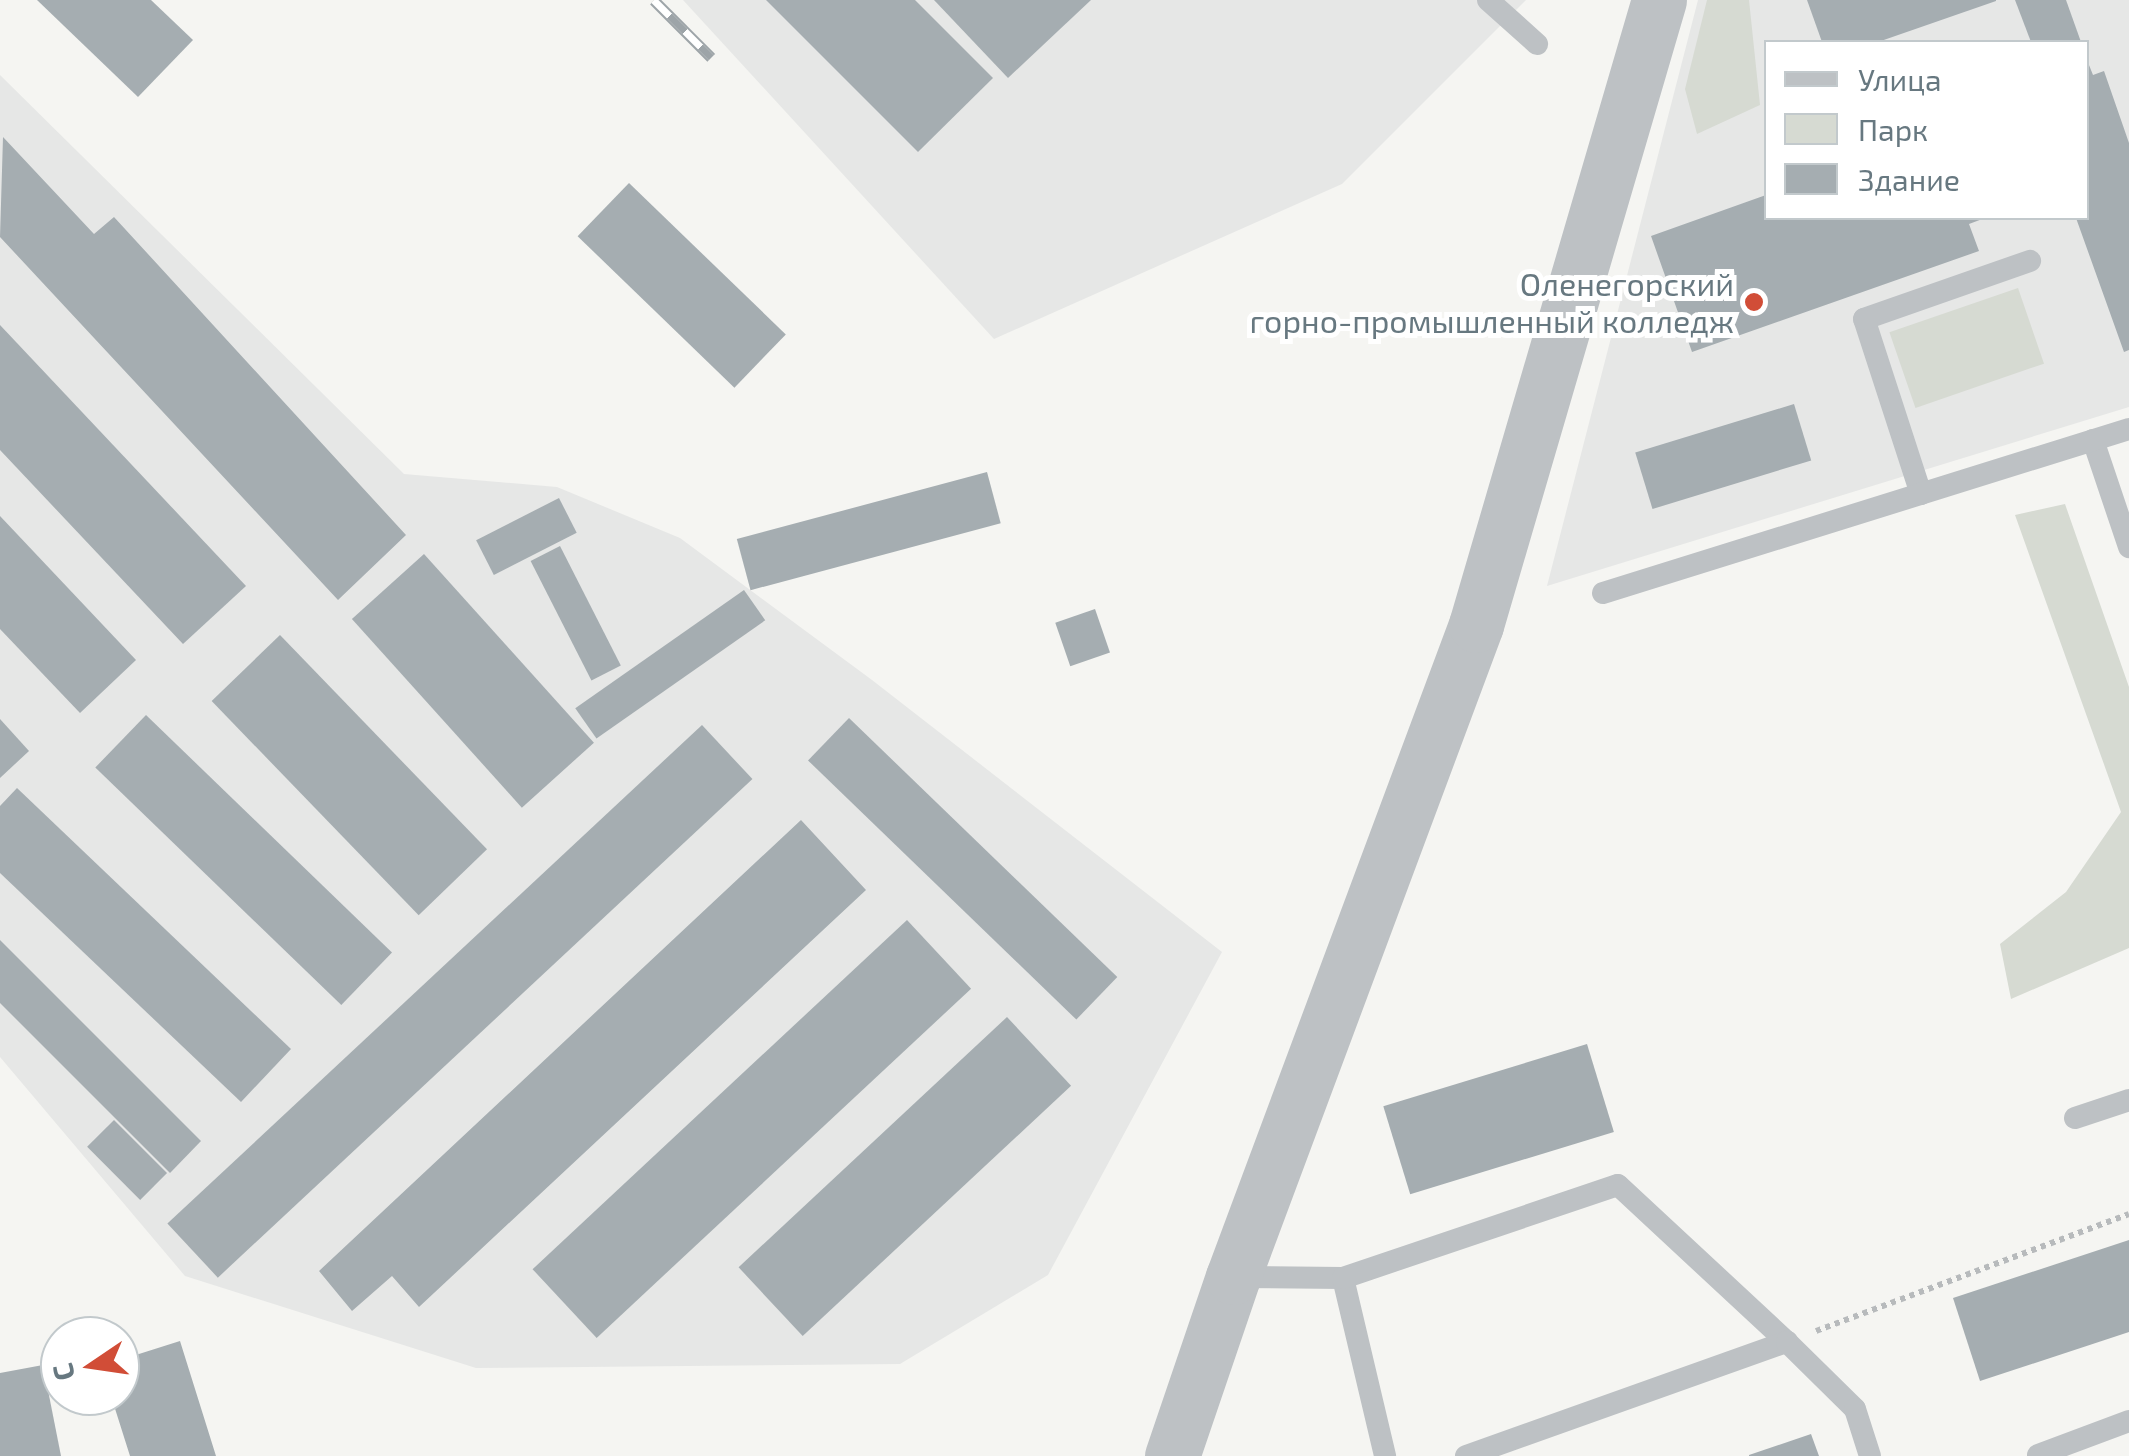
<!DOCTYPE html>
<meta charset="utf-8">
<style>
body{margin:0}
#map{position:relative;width:2129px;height:1456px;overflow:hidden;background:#f5f5f2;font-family:"Exo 2",sans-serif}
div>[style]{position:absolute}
.built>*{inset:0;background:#e6e7e6}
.green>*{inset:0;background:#d6dad2;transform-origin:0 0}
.building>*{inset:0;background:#a5adb1;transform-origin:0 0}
.path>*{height:6px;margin-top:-3px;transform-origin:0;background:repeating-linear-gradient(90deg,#b7babc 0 5px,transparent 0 10px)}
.service>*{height:22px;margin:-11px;padding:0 11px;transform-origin:11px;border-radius:11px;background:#bdc1c4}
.tertiary>*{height:55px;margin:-27.5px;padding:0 27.5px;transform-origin:27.5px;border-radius:27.5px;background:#bdc1c4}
.rail>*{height:11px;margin-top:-5.5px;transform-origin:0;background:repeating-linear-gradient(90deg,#fff 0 22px,#9da4a8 0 44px);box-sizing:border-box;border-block:2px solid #9da4a8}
.dots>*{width:28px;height:28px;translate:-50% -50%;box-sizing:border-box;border:5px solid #fff;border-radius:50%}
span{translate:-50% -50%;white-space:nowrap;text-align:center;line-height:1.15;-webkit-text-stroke:10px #fff;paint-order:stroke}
.poi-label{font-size:32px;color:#677880}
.right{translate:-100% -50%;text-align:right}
.legend{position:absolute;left:1764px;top:40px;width:325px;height:180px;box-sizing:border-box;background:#fff;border:2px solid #c2c9cc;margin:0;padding:12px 18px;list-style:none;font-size:30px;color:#677880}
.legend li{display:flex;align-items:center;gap:20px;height:50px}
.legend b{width:50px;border:2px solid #c2c9cc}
.north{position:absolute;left:40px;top:1316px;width:100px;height:100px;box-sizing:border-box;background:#fff;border:2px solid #c2c9cc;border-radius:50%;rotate:257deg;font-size:28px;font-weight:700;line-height:40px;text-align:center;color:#677880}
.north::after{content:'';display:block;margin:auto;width:35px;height:45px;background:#d14d37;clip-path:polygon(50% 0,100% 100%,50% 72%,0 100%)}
</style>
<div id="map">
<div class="built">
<i style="clip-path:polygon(683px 0,1526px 0,1342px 184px,994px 339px)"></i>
<i style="clip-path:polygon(evenodd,1698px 0,2129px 0,2129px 407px,1547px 586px,1698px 0,1766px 42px,2086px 42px,2086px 218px,1766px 218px,1766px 42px)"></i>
<i style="clip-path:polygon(0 75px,404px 474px,557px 487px,680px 538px,872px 680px,1222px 952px,1048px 1275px,900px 1364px,476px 1368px,185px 1276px,0 1057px)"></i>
</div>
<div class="green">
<i style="clip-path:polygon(1707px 0,1749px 0,1760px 105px,1697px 134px,1685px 89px)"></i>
<i style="left:2018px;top:288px;width:80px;height:136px;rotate:71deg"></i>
<i style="clip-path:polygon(2065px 504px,2129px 687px,2129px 948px,2011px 999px,2000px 944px,2066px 892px,2121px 812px,2015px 515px)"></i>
</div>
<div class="building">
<i style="clip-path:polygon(37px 0,151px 0,193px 40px,138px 97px)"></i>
<i style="clip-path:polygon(766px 0,915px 0,993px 78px,918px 152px)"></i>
<i style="clip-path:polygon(934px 0,1091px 0,1008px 78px)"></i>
<i style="clip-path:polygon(1807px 0,1996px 0,1996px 1px,1878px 42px,1822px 42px)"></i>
<i style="clip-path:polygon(2015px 0,2066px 0,2081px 42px,2031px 42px)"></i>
<i style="clip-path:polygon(2087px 60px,2093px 75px,2104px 71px,2129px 143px,2129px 350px,2124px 352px,2076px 218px,2086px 218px)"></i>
<i style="clip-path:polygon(3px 137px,94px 234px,114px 217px,406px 535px,338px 600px,0 237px)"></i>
<i style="left:629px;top:183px;width:218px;height:74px;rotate:44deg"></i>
<i style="clip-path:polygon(1766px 195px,1766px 218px,1985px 218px,1969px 224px,1979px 251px,1692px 352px,1651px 236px)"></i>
<i style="clip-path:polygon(0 325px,246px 586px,183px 644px,0 450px)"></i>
<i style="left:1794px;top:404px;width:59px;height:166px;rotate:73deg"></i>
<i style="left:987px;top:472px;width:53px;height:259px;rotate:75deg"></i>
<i style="left:559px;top:498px;width:39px;height:93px;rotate:63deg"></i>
<i style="clip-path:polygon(0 516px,136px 660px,80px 713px,0 629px)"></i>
<i style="left:560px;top:546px;width:134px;height:33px;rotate:63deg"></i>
<i style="left:424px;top:554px;width:254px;height:97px;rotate:48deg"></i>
<i style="left:744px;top:590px;width:37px;height:206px;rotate:55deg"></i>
<i style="left:1095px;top:609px;width:46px;height:42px;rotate:71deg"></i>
<i style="left:280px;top:635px;width:298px;height:95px;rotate:46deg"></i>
<i style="left:146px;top:715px;width:342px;height:73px;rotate:44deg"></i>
<i style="left:849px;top:718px;width:373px;height:59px;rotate:44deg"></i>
<i style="clip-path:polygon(0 719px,29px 751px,0 778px)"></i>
<i style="left:702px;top:725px;width:74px;height:731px;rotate:47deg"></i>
<i style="clip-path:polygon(17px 788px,291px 1049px,241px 1102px,0 873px,0 806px)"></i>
<i style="clip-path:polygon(801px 820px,866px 890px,419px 1307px,392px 1276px,352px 1311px,319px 1271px)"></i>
<i style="left:907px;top:920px;width:94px;height:512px;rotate:47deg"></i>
<i style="clip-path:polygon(0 940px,201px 1141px,170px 1173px,0 1003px)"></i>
<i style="left:1007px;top:1017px;width:94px;height:367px;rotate:47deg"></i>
<i style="left:1587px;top:1044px;width:92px;height:213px;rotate:73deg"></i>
<i style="left:114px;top:1120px;width:75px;height:38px;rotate:45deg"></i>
<i style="clip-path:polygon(2129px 1240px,2129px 1332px,1980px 1381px,1953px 1298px)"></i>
<i style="clip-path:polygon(180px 1341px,216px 1456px,130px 1456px,111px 1396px,120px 1396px,120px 1360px)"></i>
<i style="clip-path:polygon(43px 1365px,61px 1456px,0 1456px,0 1373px)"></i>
<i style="clip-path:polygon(1811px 1434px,1819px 1456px,1749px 1456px,1749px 1455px)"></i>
</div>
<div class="path">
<i style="left:1816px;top:1331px;width:334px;rotate:-20.5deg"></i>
</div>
<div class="service">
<i style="left:1488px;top:0;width:66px;rotate:41.9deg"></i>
<i style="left:2093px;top:440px;width:113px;rotate:71.4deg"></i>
<i style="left:1921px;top:494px;width:184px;rotate:-108deg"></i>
<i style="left:1864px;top:319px;width:176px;rotate:-19.3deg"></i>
<i style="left:1603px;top:593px;width:551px;rotate:-17.32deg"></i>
<i style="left:2075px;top:1118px;width:57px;rotate:-18.4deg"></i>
<i style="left:1235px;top:1277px;width:108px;rotate:0.5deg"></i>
<i style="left:1343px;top:1278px;width:183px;rotate:76.7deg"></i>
<i style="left:1343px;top:1278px;width:290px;rotate:-18.7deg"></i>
<i style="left:1618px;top:1185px;width:231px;rotate:42.9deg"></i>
<i style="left:2038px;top:1455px;width:97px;rotate:-20.5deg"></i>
<i style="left:1466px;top:1456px;width:341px;rotate:-19.6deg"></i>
<i style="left:1787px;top:1342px;width:95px;rotate:44.6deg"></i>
<i style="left:1855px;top:1409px;width:49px;rotate:72.3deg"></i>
</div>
<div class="tertiary">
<i style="left:1172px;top:1456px;width:189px;rotate:-71.2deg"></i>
<i style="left:1233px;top:1277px;width:696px;rotate:-69.56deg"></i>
<i style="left:1476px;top:625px;width:651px;rotate:-73.68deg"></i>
</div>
<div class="rail">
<i style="left:654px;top:0;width:81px;rotate:45deg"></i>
</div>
<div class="dots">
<i style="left:1754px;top:302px;background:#d14d37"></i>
</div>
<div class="poi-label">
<span class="right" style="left:1734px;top:302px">Оленегорский<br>горно-промышленный колледж</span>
</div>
<ul class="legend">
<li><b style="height:12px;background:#bdc1c4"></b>Улица</li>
<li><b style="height:28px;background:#d6dad2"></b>Парк</li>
<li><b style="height:28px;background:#a5adb1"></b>Здание</li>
</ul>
<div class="north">С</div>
</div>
